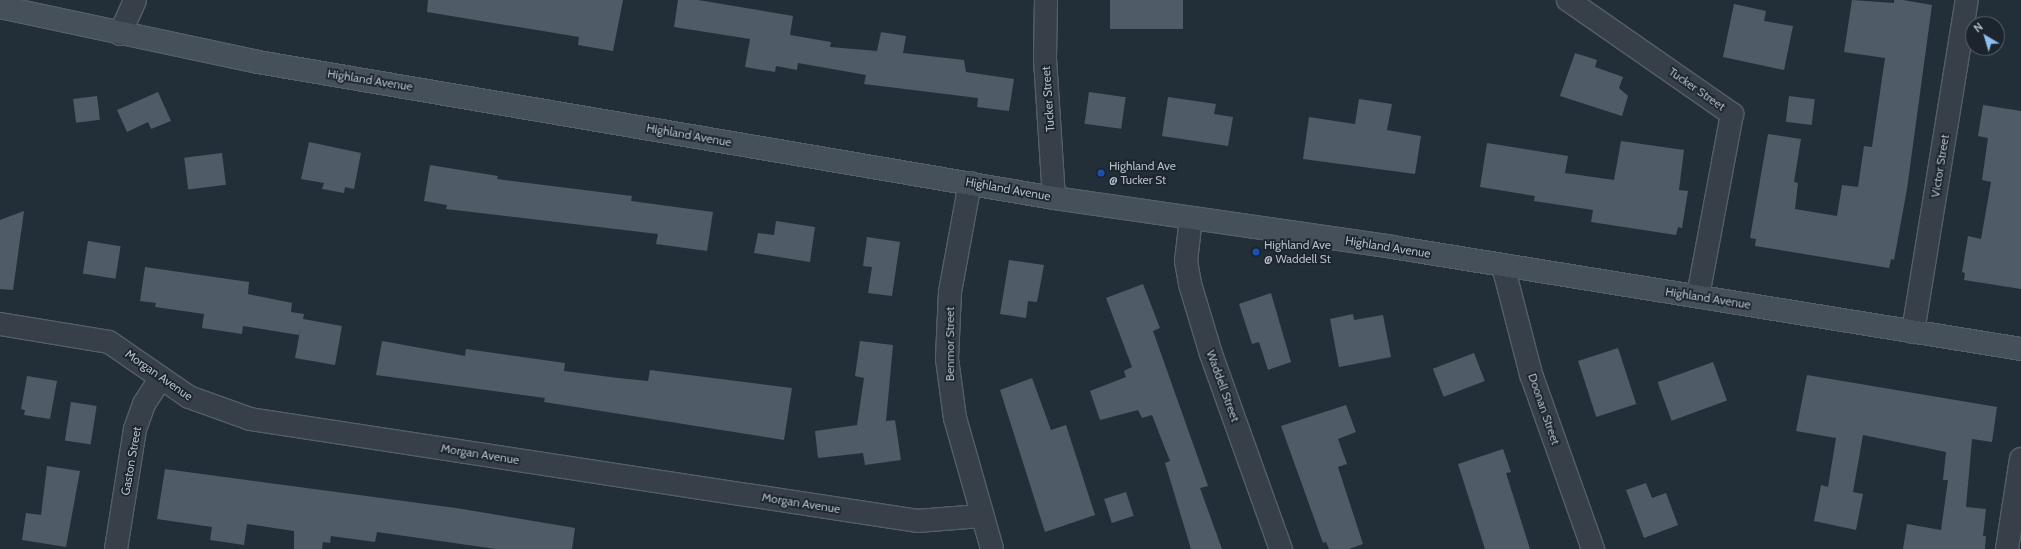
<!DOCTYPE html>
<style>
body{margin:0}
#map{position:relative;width:2021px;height:549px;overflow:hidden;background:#232f38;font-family:Cabin,sans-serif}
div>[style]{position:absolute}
.building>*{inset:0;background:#4f5b67;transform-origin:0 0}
.roads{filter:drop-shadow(1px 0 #555e66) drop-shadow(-1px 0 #555e66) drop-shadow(0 1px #555e66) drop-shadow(0 -1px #555e66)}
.street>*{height:22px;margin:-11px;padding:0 11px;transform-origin:11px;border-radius:11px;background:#374049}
.secondary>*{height:22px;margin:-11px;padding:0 11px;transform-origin:11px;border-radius:11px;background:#45505b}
.dots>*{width:11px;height:11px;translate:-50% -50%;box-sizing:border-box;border:2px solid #1c252d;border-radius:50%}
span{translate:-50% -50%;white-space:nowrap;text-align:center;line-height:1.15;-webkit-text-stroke:3.5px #1c252d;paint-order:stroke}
.street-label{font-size:12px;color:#b2bbc5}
.poi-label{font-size:12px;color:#b2bbc5}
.left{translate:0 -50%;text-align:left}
.north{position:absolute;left:1965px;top:16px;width:40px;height:40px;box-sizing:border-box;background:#1c252d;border:1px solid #58616a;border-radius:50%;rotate:322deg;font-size:11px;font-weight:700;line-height:16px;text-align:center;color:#b2bbc5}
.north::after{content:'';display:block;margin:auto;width:14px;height:18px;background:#8cbeef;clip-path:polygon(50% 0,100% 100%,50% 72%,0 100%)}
</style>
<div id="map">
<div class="building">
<i style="clip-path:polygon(428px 0,623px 0,613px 51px,578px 45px,579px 37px,427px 12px)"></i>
<i style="clip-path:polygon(678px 0,698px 0,793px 16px,790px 35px,831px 42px,830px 47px,877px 51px,881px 32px,906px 36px,903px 53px,964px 60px,966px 72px,1014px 79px,1009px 111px,977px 107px,978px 98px,864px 84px,866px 75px,798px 63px,797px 70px,776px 66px,775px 72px,745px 67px,750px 39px,674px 27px)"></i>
<i style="left:1110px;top:0;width:73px;height:29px"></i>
<i style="clip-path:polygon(1852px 0,1894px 3px,1894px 0,1903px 0,1932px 5px,1907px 189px,1894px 260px,1891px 259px,1889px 268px,1755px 246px,1756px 239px,1750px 238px,1768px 134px,1801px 139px,1794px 182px,1798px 183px,1795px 209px,1837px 216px,1842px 185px,1858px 187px,1864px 146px,1872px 147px,1885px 58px,1844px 52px)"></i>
<i style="clip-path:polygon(1734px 4px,1766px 11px,1764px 21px,1793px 26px,1784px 70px,1723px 57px)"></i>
<i style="clip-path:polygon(1575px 53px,1597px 60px,1595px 67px,1623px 77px,1619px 88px,1628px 96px,1622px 116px,1560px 96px)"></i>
<i style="clip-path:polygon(158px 92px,171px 121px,151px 129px,148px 122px,127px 132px,117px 110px)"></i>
<i style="left:1089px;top:92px;width:37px;height:32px;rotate:8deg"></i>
<i style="left:97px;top:96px;width:24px;height:24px;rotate:83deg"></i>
<i style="left:1789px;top:96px;width:26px;height:26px;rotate:7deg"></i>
<i style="clip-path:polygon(1168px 97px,1216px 104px,1214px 114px,1233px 117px,1228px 146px,1162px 136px)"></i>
<i style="clip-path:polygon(1359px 99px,1392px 104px,1387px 130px,1421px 136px,1415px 174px,1303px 159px,1309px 117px,1355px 124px)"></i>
<i style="clip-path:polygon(1983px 105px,2021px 111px,2021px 289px,1964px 280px,1965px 273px,1962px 272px,1968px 236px,1981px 239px,1991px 182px,1982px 180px,1988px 138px,1978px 136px)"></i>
<i style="clip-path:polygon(1621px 141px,1684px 150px,1679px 190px,1688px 191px,1682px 228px,1678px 227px,1676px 235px,1591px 222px,1593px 210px,1534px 201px,1535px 196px,1480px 187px,1487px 143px,1568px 156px,1565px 173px,1614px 180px)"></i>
<i style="clip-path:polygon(309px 142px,361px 153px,354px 189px,345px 187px,344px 193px,322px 189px,324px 183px,301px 179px)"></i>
<i style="left:222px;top:153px;width:32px;height:38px;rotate:83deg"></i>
<i style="clip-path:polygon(430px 165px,498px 176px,497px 179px,632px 196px,631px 201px,713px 212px,707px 251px,656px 244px,658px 234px,446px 209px,447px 205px,424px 201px)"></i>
<i style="clip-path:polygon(24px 211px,13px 290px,0 289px,0 220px)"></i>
<i style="clip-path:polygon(776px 221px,815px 227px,810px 262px,754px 253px,758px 233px,774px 235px)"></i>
<i style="clip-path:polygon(867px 237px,900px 242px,892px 296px,868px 293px,872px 267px,863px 266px)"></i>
<i style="left:88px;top:241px;width:33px;height:33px;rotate:9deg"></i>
<i style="clip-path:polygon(1009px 260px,1044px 265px,1037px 302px,1028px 301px,1026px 318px,1000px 314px)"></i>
<i style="clip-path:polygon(145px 267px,249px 282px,248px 294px,292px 303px,291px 312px,304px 314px,303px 319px,342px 326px,335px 365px,295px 358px,301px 326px,299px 335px,243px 326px,242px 334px,202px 328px,204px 314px,155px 307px,156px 303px,140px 301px)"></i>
<i style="clip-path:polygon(1143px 284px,1160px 328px,1153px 331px,1208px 486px,1200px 488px,1222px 549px,1191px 549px,1165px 463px,1170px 461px,1152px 415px,1142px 418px,1138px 410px,1100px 420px,1090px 391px,1126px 377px,1124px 371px,1132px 367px,1106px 298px)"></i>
<i style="clip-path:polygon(1271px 293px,1291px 362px,1268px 370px,1259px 342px,1252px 344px,1239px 304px)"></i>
<i style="clip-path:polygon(1353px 314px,1354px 320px,1383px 315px,1391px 357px,1339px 367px,1330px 319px)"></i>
<i style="clip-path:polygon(382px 341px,465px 356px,466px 349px,565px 363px,564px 371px,618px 378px,648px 381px,650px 370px,792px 388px,784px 440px,544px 402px,545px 398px,376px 375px)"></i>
<i style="clip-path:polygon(860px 341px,893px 345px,886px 421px,895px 420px,901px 460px,865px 465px,863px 453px,818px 458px,815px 431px,857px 425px,864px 378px,855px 376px)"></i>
<i style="left:1618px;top:348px;width:59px;height:42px;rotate:72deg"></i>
<i style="left:1474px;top:353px;width:30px;height:44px;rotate:69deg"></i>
<i style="left:1713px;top:362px;width:41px;height:59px;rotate:70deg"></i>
<i style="clip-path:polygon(1807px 375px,1997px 407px,1992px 442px,1972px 439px,1966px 507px,1986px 509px,1983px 536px,1986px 536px,1985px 549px,1903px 549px,1907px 524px,1941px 530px,1948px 480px,1943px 480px,1946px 452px,1863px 435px,1853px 492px,1863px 494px,1856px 530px,1814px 521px,1821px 485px,1828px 487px,1836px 438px,1796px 431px)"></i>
<i style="clip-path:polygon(27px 376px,57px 381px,50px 419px,24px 415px,25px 410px,21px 409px)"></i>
<i style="clip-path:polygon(1032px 378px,1051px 430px,1066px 425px,1095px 515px,1045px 532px,1000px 390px)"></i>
<i style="left:71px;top:402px;width:26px;height:39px;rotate:9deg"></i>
<i style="clip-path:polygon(1346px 405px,1356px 432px,1338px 439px,1347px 464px,1338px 467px,1363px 544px,1349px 549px,1329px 549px,1326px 542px,1323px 543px,1281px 426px)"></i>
<i style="clip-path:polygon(1503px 449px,1511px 472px,1506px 473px,1530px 549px,1485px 549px,1458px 464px)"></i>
<i style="clip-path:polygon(47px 466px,80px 471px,66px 547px,22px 540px,26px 513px,41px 515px)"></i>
<i style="clip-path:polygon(165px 469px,456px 508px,575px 528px,572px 549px,496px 549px,377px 532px,375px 542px,331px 536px,330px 543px,323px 542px,322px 549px,294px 549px,294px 531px,247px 524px,244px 545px,210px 540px,212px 527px,157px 519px)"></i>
<i style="clip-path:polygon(1646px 483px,1652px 498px,1666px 493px,1678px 525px,1644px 538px,1626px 490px)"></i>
<i style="left:1126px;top:492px;width:25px;height:23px;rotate:72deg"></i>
</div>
<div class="roads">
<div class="street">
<i style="left:1046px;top:0;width:59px;rotate:91deg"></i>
<i style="left:1045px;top:59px;width:139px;rotate:86.3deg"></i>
<i style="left:1568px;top:0;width:200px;rotate:34.8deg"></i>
<i style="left:1732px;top:114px;width:185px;rotate:100.6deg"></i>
<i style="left:120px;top:34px;width:37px;rotate:-66deg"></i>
<i style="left:970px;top:183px;width:111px;rotate:100.4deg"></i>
<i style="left:950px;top:292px;width:67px;rotate:92.6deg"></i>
<i style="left:947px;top:359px;width:60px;rotate:82.3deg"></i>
<i style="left:955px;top:418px;width:136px;rotate:74.2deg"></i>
<i style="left:1191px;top:218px;width:43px;rotate:96.6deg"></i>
<i style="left:1186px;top:261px;width:23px;rotate:80deg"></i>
<i style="left:1190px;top:284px;width:73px;rotate:73.3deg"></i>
<i style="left:1211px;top:354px;width:207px;rotate:70.3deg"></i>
<i style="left:1503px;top:266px;width:112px;rotate:75.5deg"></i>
<i style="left:1531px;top:374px;width:186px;rotate:70.5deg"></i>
<i style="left:0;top:324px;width:110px;rotate:9.4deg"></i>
<i style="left:109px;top:342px;width:97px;rotate:34.5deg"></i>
<i style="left:189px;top:397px;width:65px;rotate:19.8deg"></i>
<i style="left:250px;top:419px;width:675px;rotate:8.69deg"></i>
<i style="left:917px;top:521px;width:64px;rotate:-4.5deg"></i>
<i style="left:1913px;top:332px;width:336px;rotate:-80.8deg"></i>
<i style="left:116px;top:549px;width:121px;rotate:-81deg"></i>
<i style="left:135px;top:429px;width:27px;rotate:-70deg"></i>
<i style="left:144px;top:404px;width:30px;rotate:-57deg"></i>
<i style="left:2007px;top:549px;width:91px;rotate:-81.2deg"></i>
</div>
<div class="secondary">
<i style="left:0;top:7px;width:264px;rotate:12deg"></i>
<i style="left:258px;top:62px;width:808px;rotate:9.7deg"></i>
<i style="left:1054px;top:198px;width:342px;rotate:8.2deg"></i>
<i style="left:1392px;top:247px;width:637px;rotate:9.21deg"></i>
</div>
</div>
<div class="dots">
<i style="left:1101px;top:173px;background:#1a4fb4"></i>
<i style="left:1256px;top:252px;background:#1a4fb4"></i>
</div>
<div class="street-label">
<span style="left:370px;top:80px;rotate:9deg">Highland Avenue</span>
<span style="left:1697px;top:89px;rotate:35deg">Tucker Street</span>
<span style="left:1048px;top:99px;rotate:-94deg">Tucker Street</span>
<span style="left:689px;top:135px;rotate:10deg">Highland Avenue</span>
<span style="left:1940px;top:166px;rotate:-81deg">Victor Street</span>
<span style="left:1008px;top:189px;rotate:10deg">Highland Avenue</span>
<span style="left:1388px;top:247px;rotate:9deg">Highland Avenue</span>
<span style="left:1708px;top:298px;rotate:9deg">Highland Avenue</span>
<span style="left:950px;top:344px;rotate:-90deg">Benmor Street</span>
<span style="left:159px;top:375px;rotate:35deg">Morgan Avenue</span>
<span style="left:1223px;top:386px;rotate:70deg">Waddell Street</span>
<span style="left:1544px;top:409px;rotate:71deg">Doonan Street</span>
<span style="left:480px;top:454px;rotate:9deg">Morgan Avenue</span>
<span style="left:131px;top:461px;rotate:-80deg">Gaston Street</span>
<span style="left:801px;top:503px;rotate:9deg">Morgan Avenue</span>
</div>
<div class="poi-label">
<span class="left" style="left:1109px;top:173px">Highland Ave<br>@ Tucker St</span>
<span class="left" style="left:1264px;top:252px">Highland Ave<br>@ Waddell St</span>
</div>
<div class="north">N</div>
</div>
